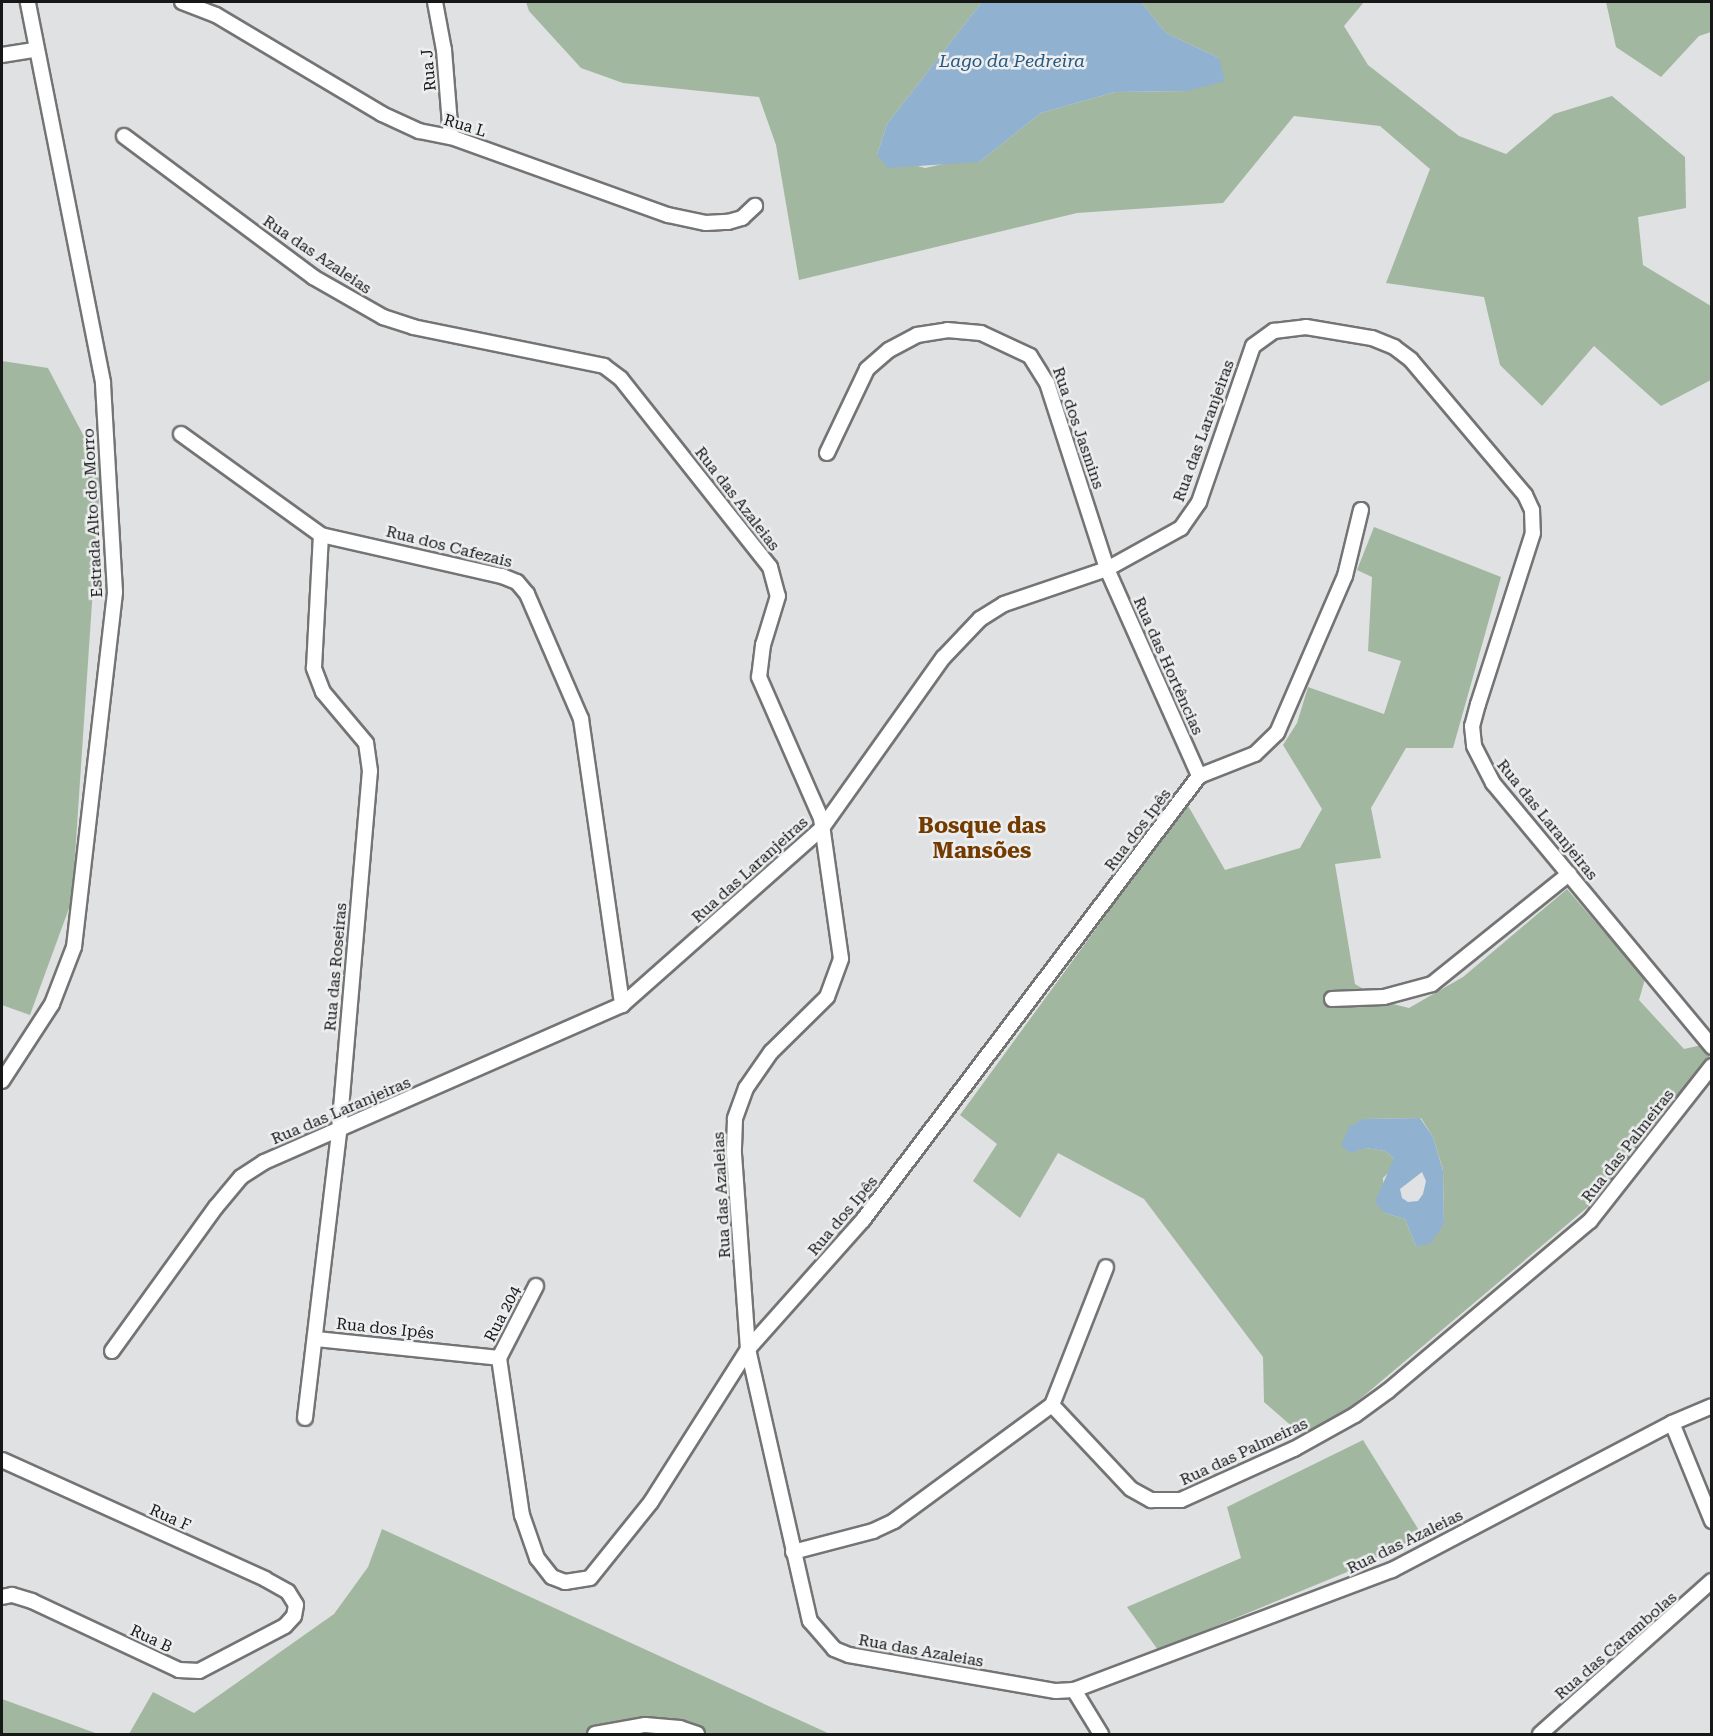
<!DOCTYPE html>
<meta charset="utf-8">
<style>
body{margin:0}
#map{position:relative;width:1713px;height:1736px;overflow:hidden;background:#e0e1e2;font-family:"Roboto Serif",serif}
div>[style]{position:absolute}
.green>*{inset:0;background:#a2b7a0}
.water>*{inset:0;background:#90b1cf}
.roads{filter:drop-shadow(2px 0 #747475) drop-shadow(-2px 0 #747475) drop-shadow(0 2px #747475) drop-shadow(0 -2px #747475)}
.minor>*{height:14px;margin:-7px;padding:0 7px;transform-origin:7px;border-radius:7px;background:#fff}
span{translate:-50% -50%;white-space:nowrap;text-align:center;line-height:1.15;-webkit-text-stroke:5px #edeeef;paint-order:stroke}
.street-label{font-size:16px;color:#161717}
.water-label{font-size:18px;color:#255881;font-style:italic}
.district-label{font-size:22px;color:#743b01;font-weight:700}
.frame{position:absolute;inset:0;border:3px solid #161717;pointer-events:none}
</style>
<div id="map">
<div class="green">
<i style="clip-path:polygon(526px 2px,982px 2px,887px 124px,877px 155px,925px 168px,957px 161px,979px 162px,1041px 113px,1115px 92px,1187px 91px,1219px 58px,1166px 33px,1141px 2px,1364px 2px,1344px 26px,1368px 65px,1459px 136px,1506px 154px,1554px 114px,1612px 96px,1685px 157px,1686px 208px,1638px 217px,1643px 265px,1711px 306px,1711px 380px,1661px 406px,1594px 346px,1542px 406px,1500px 365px,1484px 297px,1386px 283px,1430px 169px,1380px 126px,1294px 116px,1223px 203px,1077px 213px,799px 280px,776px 145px,759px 97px,623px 83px,581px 68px,529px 11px)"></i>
<i style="clip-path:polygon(1606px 2px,1711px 2px,1711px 32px,1699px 36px,1661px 77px,1616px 47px)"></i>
<i style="clip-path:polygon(2px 361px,48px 368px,101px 469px,72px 900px,30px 1015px,2px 1005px)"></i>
<i style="clip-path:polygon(evenodd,1374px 527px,1501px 577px,1453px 748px,1406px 748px,1371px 808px,1381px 858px,1335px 864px,1355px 984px,1385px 1002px,1409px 1008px,1463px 977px,1567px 889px,1645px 979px,1639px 1000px,1684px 1049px,1702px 1045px,1711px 1059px,1595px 1201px,1347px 1410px,1303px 1436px,1264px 1402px,1263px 1357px,1144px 1199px,1058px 1153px,1020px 1218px,973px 1181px,997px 1144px,960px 1115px,1187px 804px,1225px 870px,1300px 848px,1322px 809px,1283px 745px,1297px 723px,1308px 687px,1384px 714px,1401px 661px,1368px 651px,1372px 577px,1357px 570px,1374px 527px,1421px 1118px,1433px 1137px,1443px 1170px,1444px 1224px,1416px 1246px,1405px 1219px,1385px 1213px,1383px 1178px,1392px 1169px,1394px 1158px,1385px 1151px,1365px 1148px,1363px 1119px,1421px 1118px)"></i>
<i style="clip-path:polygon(1363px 1440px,1425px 1540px,1158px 1650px,1127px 1607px,1241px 1558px,1227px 1507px)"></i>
<i style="clip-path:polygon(382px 1529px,830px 1734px,129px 1734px,153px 1692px,194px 1713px,334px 1614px,368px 1567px)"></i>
<i style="clip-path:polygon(2px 1699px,98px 1734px,2px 1734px)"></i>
</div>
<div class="water">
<i style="clip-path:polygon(982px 2px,1141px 2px,1166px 33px,1219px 58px,1225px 81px,1187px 91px,1115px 92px,1041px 113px,979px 162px,888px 168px,877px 155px,887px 124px)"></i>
<i style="clip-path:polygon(evenodd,1420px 1118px,1433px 1137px,1443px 1171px,1444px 1224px,1430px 1244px,1416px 1246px,1405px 1219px,1385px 1213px,1375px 1202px,1394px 1158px,1385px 1151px,1365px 1148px,1351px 1153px,1341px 1146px,1349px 1127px,1363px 1119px,1420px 1118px,1422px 1172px,1426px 1181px,1423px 1194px,1418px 1201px,1408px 1202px,1402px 1198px,1400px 1189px,1422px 1172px)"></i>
</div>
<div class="roads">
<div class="minor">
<i style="left:182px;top:2px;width:36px;rotate:21deg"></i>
<i style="left:216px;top:15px;width:193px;rotate:30.8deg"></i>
<i style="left:382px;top:114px;width:41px;rotate:24.7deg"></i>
<i style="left:419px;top:131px;width:33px;rotate:11deg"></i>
<i style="left:451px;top:137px;width:231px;rotate:19.8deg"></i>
<i style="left:668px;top:215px;width:39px;rotate:12deg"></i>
<i style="left:706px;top:223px;width:22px;rotate:-3deg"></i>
<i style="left:728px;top:222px;width:15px;rotate:-16deg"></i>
<i style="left:742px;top:218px;width:18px;rotate:-43deg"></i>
<i style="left:435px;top:2px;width:49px;rotate:79.4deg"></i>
<i style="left:444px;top:50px;width:87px;rotate:85.4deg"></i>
<i style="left:2px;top:55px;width:32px;rotate:-9deg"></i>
<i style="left:124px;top:136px;width:236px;rotate:36.7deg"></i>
<i style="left:313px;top:277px;width:81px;rotate:29.7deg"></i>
<i style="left:383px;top:317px;width:32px;rotate:18deg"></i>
<i style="left:413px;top:327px;width:195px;rotate:11.5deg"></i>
<i style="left:604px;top:366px;width:21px;rotate:37deg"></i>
<i style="left:621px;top:379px;width:240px;rotate:51.6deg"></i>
<i style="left:770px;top:567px;width:30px;rotate:75deg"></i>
<i style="left:778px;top:596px;width:51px;rotate:107deg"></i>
<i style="left:763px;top:645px;width:32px;rotate:97deg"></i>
<i style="left:759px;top:677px;width:154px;rotate:66.3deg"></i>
<i style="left:821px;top:818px;width:142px;rotate:81.9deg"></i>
<i style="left:841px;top:959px;width:40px;rotate:110.2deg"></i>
<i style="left:827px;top:997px;width:78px;rotate:135.5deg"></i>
<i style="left:771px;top:1052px;width:44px;rotate:124.8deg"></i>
<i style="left:746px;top:1088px;width:33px;rotate:110deg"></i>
<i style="left:735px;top:1119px;width:35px;rotate:92deg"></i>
<i style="left:734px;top:1154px;width:196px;rotate:85.9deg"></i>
<i style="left:748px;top:1349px;width:279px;rotate:77.2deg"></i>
<i style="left:810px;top:1621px;width:37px;rotate:49deg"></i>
<i style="left:834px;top:1649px;width:16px;rotate:22deg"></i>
<i style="left:849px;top:1655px;width:210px;rotate:9.9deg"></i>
<i style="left:1056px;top:1691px;width:18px;rotate:-3deg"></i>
<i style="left:1074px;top:1690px;width:340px;rotate:-20.7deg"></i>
<i style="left:1392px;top:1570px;width:316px;rotate:-27.7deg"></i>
<i style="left:1672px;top:1423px;width:43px;rotate:-23deg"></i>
<i style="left:181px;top:434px;width:173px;rotate:35.8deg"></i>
<i style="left:321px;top:535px;width:186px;rotate:12.8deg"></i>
<i style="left:502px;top:576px;width:16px;rotate:22deg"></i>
<i style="left:517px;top:582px;width:16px;rotate:50deg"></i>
<i style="left:527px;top:594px;width:136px;rotate:66.6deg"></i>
<i style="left:581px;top:719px;width:289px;rotate:81.8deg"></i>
<i style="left:827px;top:453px;width:93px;rotate:-64.5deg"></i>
<i style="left:867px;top:369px;width:29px;rotate:-41deg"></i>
<i style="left:889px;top:350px;width:32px;rotate:-28deg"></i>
<i style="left:917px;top:335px;width:30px;rotate:-9deg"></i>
<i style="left:947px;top:330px;width:34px;rotate:5deg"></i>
<i style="left:981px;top:333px;width:54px;rotate:25.1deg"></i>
<i style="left:1030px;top:356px;width:32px;rotate:58deg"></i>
<i style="left:1047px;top:383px;width:195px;rotate:72.1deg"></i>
<i style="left:1107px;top:569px;width:227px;rotate:66deg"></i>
<i style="left:1332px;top:999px;width:52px;rotate:-2.2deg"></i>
<i style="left:1384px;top:997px;width:50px;rotate:-15.2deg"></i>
<i style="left:1432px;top:984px;width:176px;rotate:-38.8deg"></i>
<i style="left:2px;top:1081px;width:92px;rotate:-57deg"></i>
<i style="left:52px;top:1004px;width:61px;rotate:-68.9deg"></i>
<i style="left:74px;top:947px;width:357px;rotate:-83.4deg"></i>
<i style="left:115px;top:592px;width:210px;rotate:-93.3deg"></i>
<i style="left:103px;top:382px;width:387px;rotate:-101.2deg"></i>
<i style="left:316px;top:1339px;width:184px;rotate:5.9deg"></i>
<i style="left:499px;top:1358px;width:159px;rotate:81.7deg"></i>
<i style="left:522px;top:1515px;width:46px;rotate:70.8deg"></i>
<i style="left:537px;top:1558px;width:24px;rotate:52deg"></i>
<i style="left:552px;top:1577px;width:14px;rotate:21deg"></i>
<i style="left:565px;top:1582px;width:25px;rotate:-9deg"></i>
<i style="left:590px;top:1578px;width:97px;rotate:-51.2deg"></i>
<i style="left:651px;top:1502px;width:181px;rotate:-57.6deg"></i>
<i style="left:748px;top:1349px;width:173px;rotate:-48.3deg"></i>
<i style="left:863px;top:1220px;width:557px;rotate:-52.88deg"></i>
<i style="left:1199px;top:776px;width:60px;rotate:-21.4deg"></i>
<i style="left:1255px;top:754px;width:30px;rotate:-44deg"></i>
<i style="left:1277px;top:733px;width:171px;rotate:-66.6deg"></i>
<i style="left:1345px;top:576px;width:68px;rotate:-76.4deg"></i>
<i style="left:112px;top:1351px;width:178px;rotate:-54.2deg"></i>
<i style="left:216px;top:1207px;width:39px;rotate:-50deg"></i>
<i style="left:241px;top:1177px;width:27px;rotate:-33deg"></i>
<i style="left:264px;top:1162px;width:391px;rotate:-23.7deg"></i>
<i style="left:622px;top:1005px;width:267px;rotate:-41.5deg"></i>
<i style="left:822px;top:828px;width:209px;rotate:-54.6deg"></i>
<i style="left:943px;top:658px;width:54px;rotate:-46.5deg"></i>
<i style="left:980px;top:619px;width:28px;rotate:-32deg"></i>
<i style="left:1004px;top:604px;width:109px;rotate:-18.8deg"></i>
<i style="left:1107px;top:569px;width:85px;rotate:-29deg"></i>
<i style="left:1181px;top:528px;width:32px;rotate:-55deg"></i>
<i style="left:1199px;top:502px;width:165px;rotate:-70.9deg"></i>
<i style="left:1253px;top:346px;width:26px;rotate:-36deg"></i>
<i style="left:1274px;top:331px;width:32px;rotate:-7deg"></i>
<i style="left:1306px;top:327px;width:67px;rotate:9.5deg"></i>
<i style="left:1372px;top:338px;width:24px;rotate:22deg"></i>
<i style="left:1394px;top:347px;width:21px;rotate:37deg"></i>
<i style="left:1411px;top:360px;width:177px;rotate:49.8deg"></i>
<i style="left:1525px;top:495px;width:17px;rotate:65deg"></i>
<i style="left:1532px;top:510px;width:23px;rotate:88deg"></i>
<i style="left:1533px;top:533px;width:180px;rotate:107.8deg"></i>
<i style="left:1478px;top:704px;width:23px;rotate:105deg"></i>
<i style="left:1472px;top:726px;width:20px;rotate:84deg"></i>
<i style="left:1474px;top:746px;width:42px;rotate:62.8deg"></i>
<i style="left:1493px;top:783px;width:343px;rotate:50.3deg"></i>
<i style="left:499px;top:1358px;width:81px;rotate:-62.8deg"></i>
<i style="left:1052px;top:1405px;width:148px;rotate:-68.6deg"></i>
<i style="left:305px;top:1418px;width:288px;rotate:-83.2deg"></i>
<i style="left:339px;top:1132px;width:362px;rotate:-85.1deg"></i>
<i style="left:370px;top:771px;width:28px;rotate:-98deg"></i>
<i style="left:366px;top:743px;width:67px;rotate:-130.1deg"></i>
<i style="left:323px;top:692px;width:26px;rotate:-111deg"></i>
<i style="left:314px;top:668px;width:133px;rotate:-87deg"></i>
<i style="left:1672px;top:1423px;width:106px;rotate:67.8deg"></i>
<i style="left:2px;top:1460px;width:289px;rotate:24.3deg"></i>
<i style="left:265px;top:1579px;width:26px;rotate:29deg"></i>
<i style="left:288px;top:1592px;width:15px;rotate:58deg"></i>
<i style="left:296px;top:1605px;width:11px;rotate:100deg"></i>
<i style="left:294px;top:1616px;width:13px;rotate:132deg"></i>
<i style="left:285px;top:1626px;width:97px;rotate:152.4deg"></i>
<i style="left:199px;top:1671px;width:20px;rotate:-177deg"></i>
<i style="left:179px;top:1670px;width:162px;rotate:-154.9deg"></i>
<i style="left:32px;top:1601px;width:21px;rotate:-163deg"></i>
<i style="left:12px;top:1595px;width:10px;rotate:169deg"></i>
<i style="left:793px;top:1552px;width:83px;rotate:-14.7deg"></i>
<i style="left:873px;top:1531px;width:23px;rotate:-25deg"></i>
<i style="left:894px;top:1521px;width:196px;rotate:-36.3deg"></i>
<i style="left:1052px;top:1405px;width:115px;rotate:46.8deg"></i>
<i style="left:1131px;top:1489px;width:23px;rotate:29deg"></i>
<i style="left:1151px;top:1500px;width:30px"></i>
<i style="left:1181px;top:1500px;width:124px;rotate:-24.3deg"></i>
<i style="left:1294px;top:1449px;width:70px;rotate:-29.1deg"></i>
<i style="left:1355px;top:1415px;width:41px;rotate:-36deg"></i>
<i style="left:1388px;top:1391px;width:264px;rotate:-40.1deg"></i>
<i style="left:1590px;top:1221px;width:197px;rotate:-51.8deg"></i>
<i style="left:1074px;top:1690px;width:52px;rotate:58.5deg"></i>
<i style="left:595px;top:1734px;width:51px;rotate:-10.2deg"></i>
<i style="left:645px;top:1725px;width:35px;rotate:5deg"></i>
<i style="left:680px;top:1728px;width:18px;rotate:19deg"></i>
<i style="left:1540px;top:1734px;width:230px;rotate:-41.7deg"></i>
</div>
</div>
<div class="street-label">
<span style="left:429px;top:70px;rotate:-95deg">Rua J</span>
<span style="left:465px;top:126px;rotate:17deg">Rua L</span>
<span style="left:317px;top:255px;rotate:34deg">Rua das Azaleias</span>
<span style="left:1078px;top:428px;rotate:71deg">Rua dos Jasmins</span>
<span style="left:1204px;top:431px;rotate:-70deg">Rua das Laranjeiras</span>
<span style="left:737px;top:499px;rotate:52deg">Rua das Azaleias</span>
<span style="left:93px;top:513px;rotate:-93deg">Estrada Alto do Morro</span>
<span style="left:449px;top:547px;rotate:14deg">Rua dos Cafezais</span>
<span style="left:1168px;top:666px;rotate:66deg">Rua das Hortências</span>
<span style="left:1547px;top:820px;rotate:51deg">Rua das Laranjeiras</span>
<span style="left:1138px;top:830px;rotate:-53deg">Rua dos Ipês</span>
<span style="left:750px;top:870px;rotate:-42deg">Rua das Laranjeiras</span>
<span style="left:336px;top:967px;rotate:-85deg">Rua das Roseiras</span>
<span style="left:341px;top:1111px;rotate:-23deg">Rua das Laranjeiras</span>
<span style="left:1628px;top:1146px;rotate:-52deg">Rua das Palmeiras</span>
<span style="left:722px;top:1195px;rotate:-93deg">Rua das Azaleias</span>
<span style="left:843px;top:1216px;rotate:-50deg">Rua dos Ipês</span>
<span style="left:503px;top:1314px;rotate:-63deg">Rua 204</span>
<span style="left:385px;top:1329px;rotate:6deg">Rua dos Ipês</span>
<span style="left:1244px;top:1452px;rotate:-25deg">Rua das Palmeiras</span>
<span style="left:170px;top:1518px;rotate:24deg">Rua F</span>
<span style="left:1405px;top:1542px;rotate:-26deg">Rua das Azaleias</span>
<span style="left:151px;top:1639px;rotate:25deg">Rua B</span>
<span style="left:1616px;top:1646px;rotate:-41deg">Rua das Carambolas</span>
<span style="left:921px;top:1651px;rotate:10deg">Rua das Azaleias</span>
</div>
<div class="water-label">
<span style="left:1012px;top:61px">Lago da Pedreira</span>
</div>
<div class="district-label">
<span style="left:982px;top:838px">Bosque das<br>Mansões</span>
</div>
<div class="frame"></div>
</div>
